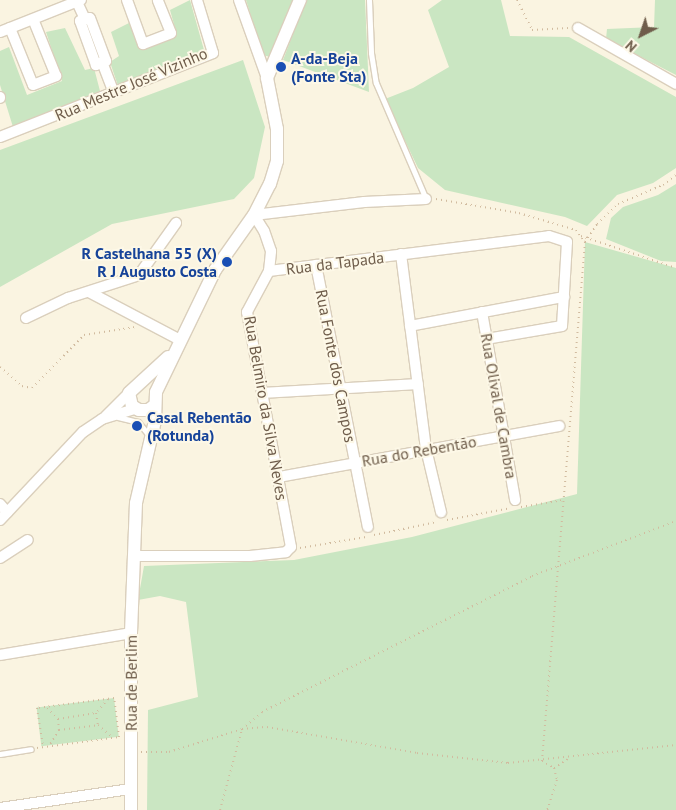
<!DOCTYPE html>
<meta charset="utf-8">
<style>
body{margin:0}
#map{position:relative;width:676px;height:810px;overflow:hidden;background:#faf4e1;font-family:"PT Sans",sans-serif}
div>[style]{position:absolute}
.green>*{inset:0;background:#cae6c2;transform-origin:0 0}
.path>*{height:2px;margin-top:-1px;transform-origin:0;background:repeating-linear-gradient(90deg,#d1bb9f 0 1px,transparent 0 5px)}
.roads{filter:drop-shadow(1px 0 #dacfbc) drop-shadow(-1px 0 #dacfbc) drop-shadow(0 1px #dacfbc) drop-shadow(0 -1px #dacfbc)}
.service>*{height:5px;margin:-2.5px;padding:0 2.5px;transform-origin:2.5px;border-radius:2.5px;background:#fff}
.minor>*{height:10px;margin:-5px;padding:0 5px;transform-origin:5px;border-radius:5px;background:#fff}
.tertiary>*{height:12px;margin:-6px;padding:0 6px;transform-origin:6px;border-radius:6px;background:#fff}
.dots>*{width:14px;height:14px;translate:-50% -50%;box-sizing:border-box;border:2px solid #fdf8e7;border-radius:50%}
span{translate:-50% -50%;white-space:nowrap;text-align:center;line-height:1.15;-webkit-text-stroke:4px #fdf8e7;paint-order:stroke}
.transit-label{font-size:16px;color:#164399;font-weight:700}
.left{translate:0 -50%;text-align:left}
.right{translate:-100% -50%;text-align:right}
.street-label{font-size:16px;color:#6f5d4b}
.north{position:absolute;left:616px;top:10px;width:50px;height:50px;-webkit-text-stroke:4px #fdf8e7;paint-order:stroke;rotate:221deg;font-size:14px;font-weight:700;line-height:20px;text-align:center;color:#6f5d4b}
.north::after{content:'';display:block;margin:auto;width:18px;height:22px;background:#6f5d4b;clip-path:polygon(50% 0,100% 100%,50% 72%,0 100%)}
</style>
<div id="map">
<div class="green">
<i style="clip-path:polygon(190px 0,204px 50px,118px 86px,110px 62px,119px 56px,111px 32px,131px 22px,141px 48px,177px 35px,170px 10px)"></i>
<i style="clip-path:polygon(246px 0,294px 0,270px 57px,263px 55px)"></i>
<i style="clip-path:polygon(306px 0,365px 0,369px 92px,283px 60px)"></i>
<i style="clip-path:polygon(442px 0,501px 0,510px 36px,569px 37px,676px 97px,676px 168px,653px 183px,617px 195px,587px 226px,565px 217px,445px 190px,418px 168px,385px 99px,413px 88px,449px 67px,428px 10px)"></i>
<i style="clip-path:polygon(655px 0,676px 0,676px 75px,606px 39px,607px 29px,654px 27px)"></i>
<i style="clip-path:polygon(65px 28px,85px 70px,94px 68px,100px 91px,13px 127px,0 85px,0 51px,9px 47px,27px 95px,62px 81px,46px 32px)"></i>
<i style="clip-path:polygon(243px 60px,265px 127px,254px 178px,234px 199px,112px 224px,0 287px,0 150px)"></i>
<i style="clip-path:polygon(676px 184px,676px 262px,661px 261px,606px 239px,611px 218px,623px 207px,658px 195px)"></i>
<i style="clip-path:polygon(585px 242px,676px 268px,676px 810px,147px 810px,148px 710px,198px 697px,186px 602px,160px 596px,138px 600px,144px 566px,294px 560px,412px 537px,577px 494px)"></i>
<i style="left:114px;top:698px;width:39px;height:78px;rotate:83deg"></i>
</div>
<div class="path">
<i style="left:517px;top:0;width:34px;rotate:63deg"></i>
<i style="left:532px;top:30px;width:36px;rotate:-3deg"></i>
<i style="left:436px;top:199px;width:84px;rotate:9.6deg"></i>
<i style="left:519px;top:213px;width:59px;rotate:16.6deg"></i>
<i style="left:576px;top:230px;width:15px;rotate:53deg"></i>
<i style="left:585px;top:242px;width:521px;rotate:94.74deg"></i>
<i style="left:542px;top:761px;width:14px;rotate:30deg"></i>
<i style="left:554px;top:768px;width:12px;rotate:76deg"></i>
<i style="left:557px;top:780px;width:32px;rotate:108deg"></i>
<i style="left:581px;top:236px;width:100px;rotate:18.6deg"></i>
<i style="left:585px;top:242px;width:22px;rotate:-56deg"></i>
<i style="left:597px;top:224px;width:29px;rotate:-44deg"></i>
<i style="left:618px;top:204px;width:49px;rotate:-22.9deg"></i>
<i style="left:663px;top:185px;width:16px;rotate:-38deg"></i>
<i style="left:0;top:367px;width:29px;rotate:41deg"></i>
<i style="left:22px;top:386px;width:10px;rotate:11deg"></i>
<i style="left:32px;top:388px;width:74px;rotate:-45.5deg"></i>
<i style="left:84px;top:335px;width:52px;rotate:-8.9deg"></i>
<i style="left:521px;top:507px;width:43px;rotate:-9.5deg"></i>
<i style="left:447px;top:520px;width:65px;rotate:-10.6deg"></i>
<i style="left:374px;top:535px;width:64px;rotate:-11.7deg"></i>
<i style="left:300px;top:548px;width:67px;rotate:-9.5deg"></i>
<i style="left:108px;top:699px;width:18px;rotate:131deg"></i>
<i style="left:96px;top:713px;width:12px;rotate:81deg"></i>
<i style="left:98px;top:725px;width:20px;rotate:41deg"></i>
<i style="left:47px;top:708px;width:16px;rotate:45deg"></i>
<i style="left:58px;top:719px;width:11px;rotate:85deg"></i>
<i style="left:59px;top:730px;width:19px;rotate:122deg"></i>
<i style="left:58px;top:719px;width:38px;rotate:-9deg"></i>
<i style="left:59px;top:730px;width:39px;rotate:-7deg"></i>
<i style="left:37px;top:748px;width:83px;rotate:-7.6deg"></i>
<i style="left:119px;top:737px;width:39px;rotate:-97deg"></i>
<i style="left:114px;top:698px;width:78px;rotate:172.6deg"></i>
<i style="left:37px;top:708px;width:39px;rotate:81deg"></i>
<i style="left:141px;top:752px;width:28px"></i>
<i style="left:169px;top:752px;width:77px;rotate:-17.5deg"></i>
<i style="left:242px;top:729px;width:25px;rotate:-5deg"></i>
<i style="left:267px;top:727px;width:152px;rotate:9.8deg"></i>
<i style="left:417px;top:753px;width:92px;rotate:6.3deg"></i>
<i style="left:508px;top:763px;width:169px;rotate:-6.1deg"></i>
<i style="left:554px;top:768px;width:17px;rotate:-33deg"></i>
<i style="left:220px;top:810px;width:84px;rotate:-74.8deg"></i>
<i style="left:242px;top:729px;width:26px;rotate:-40deg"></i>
<i style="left:262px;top:712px;width:302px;rotate:-26.7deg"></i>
<i style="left:532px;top:576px;width:154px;rotate:-20.9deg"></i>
</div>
<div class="roads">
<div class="service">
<i style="left:369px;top:0;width:53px;rotate:87.8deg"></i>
<i style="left:371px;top:53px;width:30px;rotate:81deg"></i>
<i style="left:376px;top:83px;width:126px;rotate:66.7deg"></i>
<i style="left:118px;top:417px;width:21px;rotate:14deg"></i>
<i style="left:138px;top:422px;width:17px;rotate:50deg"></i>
<i style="left:0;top:754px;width:31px;rotate:-9deg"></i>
</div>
<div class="minor">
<i style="left:127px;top:0;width:47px;rotate:70deg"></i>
<i style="left:143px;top:44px;width:30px;rotate:-21deg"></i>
<i style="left:171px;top:33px;width:35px;rotate:-112deg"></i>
<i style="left:239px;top:0;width:83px;rotate:70.3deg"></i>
<i style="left:77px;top:2px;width:19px;rotate:65deg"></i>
<i style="left:90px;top:18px;width:46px;rotate:69.6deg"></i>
<i style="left:106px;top:61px;width:11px;rotate:158deg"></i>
<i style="left:96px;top:65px;width:47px;rotate:-110deg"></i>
<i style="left:80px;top:21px;width:10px;rotate:-17deg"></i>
<i style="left:10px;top:28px;width:61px;rotate:68deg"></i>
<i style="left:33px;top:85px;width:25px;rotate:-21deg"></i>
<i style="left:56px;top:76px;width:61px;rotate:-112deg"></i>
<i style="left:578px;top:28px;width:113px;rotate:29.7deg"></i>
<i style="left:0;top:32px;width:87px;rotate:-21.6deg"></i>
<i style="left:102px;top:62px;width:33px;rotate:69deg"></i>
<i style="left:0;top:97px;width:1px;rotate:90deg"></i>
<i style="left:0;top:137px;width:229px;rotate:-21.5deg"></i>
<i style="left:213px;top:53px;width:55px;rotate:-106.8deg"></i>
<i style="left:401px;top:254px;width:197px;rotate:82.7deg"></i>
<i style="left:426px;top:449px;width:65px;rotate:76.6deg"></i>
<i style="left:316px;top:265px;width:267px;rotate:78.8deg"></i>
<i style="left:269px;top:271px;width:282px;rotate:-7.1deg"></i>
<i style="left:549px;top:236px;width:19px;rotate:18deg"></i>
<i style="left:567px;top:242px;width:84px;rotate:93.4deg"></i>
<i style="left:562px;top:326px;width:76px;rotate:170.2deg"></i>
<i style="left:89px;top:292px;width:103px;rotate:27.8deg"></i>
<i style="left:482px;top:312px;width:191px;rotate:80deg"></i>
<i style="left:26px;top:318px;width:47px;rotate:-25.5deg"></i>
<i style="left:68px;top:298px;width:75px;rotate:-17.9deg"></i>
<i style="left:139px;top:275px;width:64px;rotate:-54.6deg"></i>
<i style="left:410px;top:326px;width:157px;rotate:-10.7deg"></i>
<i style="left:262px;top:393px;width:156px;rotate:-3.3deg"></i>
<i style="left:105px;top:417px;width:34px;rotate:-45deg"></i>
<i style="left:279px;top:477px;width:285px;rotate:-10.3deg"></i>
<i style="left:0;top:504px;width:11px;rotate:49deg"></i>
<i style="left:0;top:520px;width:121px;rotate:-46.7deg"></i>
<i style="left:83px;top:432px;width:23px;rotate:-34deg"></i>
<i style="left:102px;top:419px;width:34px;rotate:-17deg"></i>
<i style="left:134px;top:556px;width:116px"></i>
<i style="left:250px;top:556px;width:36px;rotate:-6deg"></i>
<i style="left:286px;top:552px;width:7px;rotate:-45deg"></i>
<i style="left:291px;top:547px;width:239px;rotate:-100.6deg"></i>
<i style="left:247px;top:312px;width:47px;rotate:-61.8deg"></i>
<i style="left:269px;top:271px;width:20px;rotate:-84deg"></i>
<i style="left:271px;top:251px;width:21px;rotate:-109deg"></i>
<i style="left:264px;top:231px;width:19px;rotate:-122deg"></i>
<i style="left:254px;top:215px;width:111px;rotate:-6.7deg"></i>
<i style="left:364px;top:202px;width:62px;rotate:-2.8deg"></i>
<i style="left:0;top:558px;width:33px;rotate:-33deg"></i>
<i style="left:0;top:655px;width:133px;rotate:-9.5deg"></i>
<i style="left:0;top:808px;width:132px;rotate:-8.3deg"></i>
</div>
<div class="tertiary">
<i style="left:155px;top:405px;width:9px;rotate:144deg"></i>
<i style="left:148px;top:410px;width:9px;rotate:180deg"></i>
<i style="left:139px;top:410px;width:8px;rotate:-150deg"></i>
<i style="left:132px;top:406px;width:13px;rotate:-103deg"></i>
<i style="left:129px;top:393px;width:53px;rotate:-42.7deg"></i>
<i style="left:131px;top:810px;width:177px;rotate:-90deg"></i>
<i style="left:131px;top:633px;width:130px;rotate:-87.8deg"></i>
<i style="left:136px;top:503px;width:84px;rotate:-77deg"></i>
<i style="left:155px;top:421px;width:29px;rotate:-88deg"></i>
<i style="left:156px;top:392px;width:136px;rotate:-64.2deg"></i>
<i style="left:215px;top:270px;width:67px;rotate:-54.7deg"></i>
<i style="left:254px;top:215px;width:35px;rotate:-63deg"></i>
<i style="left:270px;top:184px;width:24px;rotate:-73deg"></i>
<i style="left:277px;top:161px;width:32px;rotate:-90deg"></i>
<i style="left:277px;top:129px;width:52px;rotate:-101.1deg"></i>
<i style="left:267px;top:78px;width:85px;rotate:-67.1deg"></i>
</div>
</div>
<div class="dots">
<i style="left:281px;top:67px;background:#1a4fb4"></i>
<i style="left:227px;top:262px;background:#1a4fb4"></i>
<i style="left:137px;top:426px;background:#1a4fb4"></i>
</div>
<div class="transit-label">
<span class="left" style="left:291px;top:67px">A-da-Beja<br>(Fonte Sta)</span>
<span class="right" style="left:217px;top:262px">R Castelhana 55 (X)<br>R J Augusto Costa</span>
<span class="left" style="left:147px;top:426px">Casal Rebentão<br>(Rotunda)</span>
</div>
<div class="street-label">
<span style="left:131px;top:84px;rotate:-23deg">Rua Mestre José Vizinho</span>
<span style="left:335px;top:263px;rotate:-7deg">Rua da Tapada</span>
<span style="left:336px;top:366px;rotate:79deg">Rua Fonte dos Campos</span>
<span style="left:499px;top:406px;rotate:80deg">Rua Olival de Cambra</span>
<span style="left:266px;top:408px;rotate:80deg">Rua Belmiro da Silva Neves</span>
<span style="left:419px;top:451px;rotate:-10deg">Rua do Rebentão</span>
<span style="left:131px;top:683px;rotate:-90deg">Rua de Berlim</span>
</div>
<div class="north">N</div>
</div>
